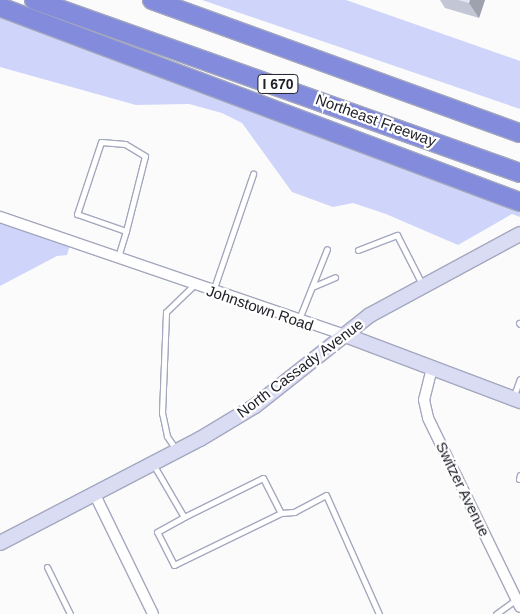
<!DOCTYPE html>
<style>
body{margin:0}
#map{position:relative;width:520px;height:614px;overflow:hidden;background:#fbfbfb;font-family:Helvetica,sans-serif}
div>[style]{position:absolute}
.green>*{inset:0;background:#cfd5fa}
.roads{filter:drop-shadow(1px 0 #a4a8bf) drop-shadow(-1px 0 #a4a8bf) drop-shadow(0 1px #a4a8bf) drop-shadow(0 -1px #a4a8bf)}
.service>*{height:5px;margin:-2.5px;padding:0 2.5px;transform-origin:2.5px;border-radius:2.5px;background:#fff}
.minor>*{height:10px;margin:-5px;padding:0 5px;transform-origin:5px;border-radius:5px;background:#fff}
.secondary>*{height:14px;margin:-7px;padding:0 7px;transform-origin:7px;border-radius:7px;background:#dadcf4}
.motorway>*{height:18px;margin:-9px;padding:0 9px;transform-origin:9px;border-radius:9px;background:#838cdc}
.wall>*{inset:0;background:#c3c6d4}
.shaded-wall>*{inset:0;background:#9fa1ac}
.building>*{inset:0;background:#e3e6f6}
span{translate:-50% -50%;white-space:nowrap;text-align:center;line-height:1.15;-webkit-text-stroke:4.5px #fff;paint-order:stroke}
.shield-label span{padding:1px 4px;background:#fff;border:1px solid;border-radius:4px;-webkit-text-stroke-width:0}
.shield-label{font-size:14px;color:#20212a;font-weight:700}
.street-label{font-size:15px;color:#20212a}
</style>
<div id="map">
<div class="green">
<i style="clip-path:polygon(202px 0,346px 0,520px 61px,520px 109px)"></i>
<i style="clip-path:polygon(0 17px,474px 194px,520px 212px,520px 217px,512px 214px,458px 245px,386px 214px,353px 203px,333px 207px,292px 192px,242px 123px,222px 113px,189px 104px,136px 105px,0 67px)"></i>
<i style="clip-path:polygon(0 222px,70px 245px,67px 255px,57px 256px,0 286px)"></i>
</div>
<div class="roads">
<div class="service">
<i style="left:358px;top:250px;width:42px;rotate:-21deg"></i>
<i style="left:397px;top:235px;width:55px;rotate:63deg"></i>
<i style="left:118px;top:257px;width:27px;rotate:-73deg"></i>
<i style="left:126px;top:231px;width:77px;rotate:-75.8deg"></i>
<i style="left:145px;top:156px;width:23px;rotate:-149deg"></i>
<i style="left:125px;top:144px;width:24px;rotate:-175deg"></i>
<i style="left:101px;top:142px;width:76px;rotate:108.4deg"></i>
<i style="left:77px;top:214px;width:52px;rotate:19.1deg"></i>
<i style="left:312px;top:287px;width:25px;rotate:-23deg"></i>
<i style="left:213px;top:291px;width:124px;rotate:-71.1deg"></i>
<i style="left:299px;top:319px;width:75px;rotate:-68.2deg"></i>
<i style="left:519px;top:323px;width:1px;rotate:45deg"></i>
<i style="left:513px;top:398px;width:20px;rotate:-70deg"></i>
<i style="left:177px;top:451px;width:18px;rotate:-124deg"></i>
<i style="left:167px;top:436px;width:24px;rotate:-102deg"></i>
<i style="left:162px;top:413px;width:101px;rotate:-87.7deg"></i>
<i style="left:166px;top:312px;width:39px;rotate:-44deg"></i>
<i style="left:153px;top:464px;width:61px;rotate:59.7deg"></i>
<i style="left:184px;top:517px;width:88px;rotate:-26.3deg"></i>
<i style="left:263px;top:478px;width:39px;rotate:63deg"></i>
<i style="left:281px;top:513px;width:119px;rotate:154.1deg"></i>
<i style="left:174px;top:565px;width:37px;rotate:-117deg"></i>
<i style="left:157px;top:532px;width:31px;rotate:-29deg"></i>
<i style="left:519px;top:479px;width:4px;rotate:-76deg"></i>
<i style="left:281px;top:513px;width:13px;rotate:-4deg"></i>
<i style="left:294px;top:512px;width:36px;rotate:-28deg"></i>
<i style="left:326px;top:495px;width:130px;rotate:66deg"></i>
<i style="left:47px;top:567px;width:52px;rotate:63.9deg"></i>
<i style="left:496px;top:614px;width:26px;rotate:-36deg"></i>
</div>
<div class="minor">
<i style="left:0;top:217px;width:365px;rotate:18.9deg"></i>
<i style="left:432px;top:368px;width:33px;rotate:104deg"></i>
<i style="left:424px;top:400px;width:18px;rotate:77deg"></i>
<i style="left:428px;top:418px;width:210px;rotate:64deg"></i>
<i style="left:95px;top:495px;width:132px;rotate:64deg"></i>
</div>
<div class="secondary">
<i style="left:345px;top:335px;width:187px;rotate:20.7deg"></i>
<i style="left:0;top:543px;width:225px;rotate:-27.5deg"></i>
<i style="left:200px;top:439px;width:64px;rotate:-31deg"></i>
<i style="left:255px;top:406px;width:147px;rotate:-38.4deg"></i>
<i style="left:370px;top:315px;width:170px;rotate:-28.4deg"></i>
</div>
<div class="motorway">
<i style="left:34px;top:0;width:516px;rotate:19.59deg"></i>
<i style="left:152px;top:0;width:391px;rotate:19.9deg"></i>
<i style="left:0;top:7px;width:555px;rotate:20.56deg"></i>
</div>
</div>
<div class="wall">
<i style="clip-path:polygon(440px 0,485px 0,479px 18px,445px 8px)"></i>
</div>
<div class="shaded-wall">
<i style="clip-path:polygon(470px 0,485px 0,479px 18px,469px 3px)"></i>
</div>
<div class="building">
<i style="clip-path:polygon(458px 0,470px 0,469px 3px)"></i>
</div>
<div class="shield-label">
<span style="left:278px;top:84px">I 670</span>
</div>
<div class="street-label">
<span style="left:376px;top:120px;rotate:20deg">Northeast Freeway</span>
<span style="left:260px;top:308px;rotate:19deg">Johnstown Road</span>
<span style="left:300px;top:368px;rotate:-37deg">North Cassady Avenue</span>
<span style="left:463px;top:489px;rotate:64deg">Switzer Avenue</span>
</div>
</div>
